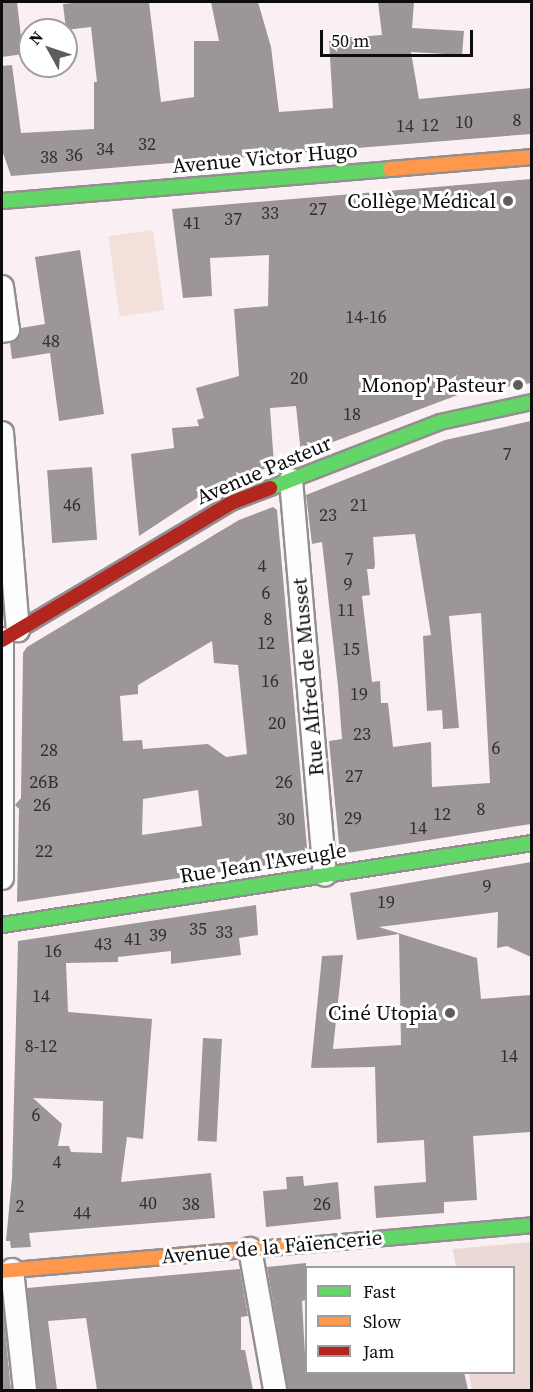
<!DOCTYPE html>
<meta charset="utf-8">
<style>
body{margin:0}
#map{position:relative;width:533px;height:1392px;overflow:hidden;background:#faf0f3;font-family:"Source Serif 4",serif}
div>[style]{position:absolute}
.cemetery>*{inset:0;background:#ebd9d6}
.pitch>*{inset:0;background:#f4e0db;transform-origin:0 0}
.building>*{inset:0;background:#9c9699;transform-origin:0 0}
.roads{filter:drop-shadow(2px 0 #938f90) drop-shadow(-2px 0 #938f90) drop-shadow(0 2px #938f90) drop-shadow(0 -2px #938f90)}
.street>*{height:22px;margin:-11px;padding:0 11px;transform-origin:11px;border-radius:11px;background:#fefdfd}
.fast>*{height:14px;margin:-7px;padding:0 7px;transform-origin:7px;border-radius:7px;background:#63d668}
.slow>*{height:14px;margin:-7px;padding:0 7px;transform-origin:7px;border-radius:7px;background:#ff974d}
.jam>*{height:14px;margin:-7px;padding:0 7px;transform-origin:7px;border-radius:7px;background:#b3261e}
.dots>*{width:16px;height:16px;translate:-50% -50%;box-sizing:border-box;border:3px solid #fff;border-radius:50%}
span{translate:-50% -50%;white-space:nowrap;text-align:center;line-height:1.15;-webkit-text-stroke:6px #fff;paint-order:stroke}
.number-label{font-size:18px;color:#302e2f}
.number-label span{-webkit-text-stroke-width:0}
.street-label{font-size:21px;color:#0c0c0c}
.poi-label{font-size:21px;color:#0c0c0c}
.right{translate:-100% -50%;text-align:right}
.frame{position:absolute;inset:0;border:3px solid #0c0c0c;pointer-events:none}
.legend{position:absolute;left:305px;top:1266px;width:210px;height:108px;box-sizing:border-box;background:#fff;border:2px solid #9e9e9e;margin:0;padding:8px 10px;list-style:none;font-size:18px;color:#0c0c0c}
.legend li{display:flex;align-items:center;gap:12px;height:30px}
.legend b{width:30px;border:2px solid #9e9e9e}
.north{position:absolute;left:18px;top:18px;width:60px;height:60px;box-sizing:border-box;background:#fff;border:2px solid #9e9e9e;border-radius:50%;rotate:310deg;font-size:16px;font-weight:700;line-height:24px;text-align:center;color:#0c0c0c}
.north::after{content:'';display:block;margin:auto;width:21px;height:27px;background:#5f5c5d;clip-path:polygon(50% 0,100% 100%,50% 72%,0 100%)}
.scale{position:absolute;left:320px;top:30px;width:153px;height:27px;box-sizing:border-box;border:3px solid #0c0c0c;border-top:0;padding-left:8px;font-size:18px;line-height:21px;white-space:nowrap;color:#0c0c0c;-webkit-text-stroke:4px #fff;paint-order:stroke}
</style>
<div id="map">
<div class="cemetery">
<i style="clip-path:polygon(531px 1242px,531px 1390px,472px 1390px,469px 1373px,514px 1372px,514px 1268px,456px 1267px,453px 1249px)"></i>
</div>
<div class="pitch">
<i style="left:153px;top:230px;width:81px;height:45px;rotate:82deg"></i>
</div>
<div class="building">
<i style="clip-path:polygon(2px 2px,17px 2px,23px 54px,2px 57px)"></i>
<i style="clip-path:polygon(81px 2px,149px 2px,161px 102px,194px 97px,194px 41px,219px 41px,211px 2px,258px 2px,271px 47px,279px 112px,333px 108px,329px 39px,382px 35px,378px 2px,414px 2px,412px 28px,464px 31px,462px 55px,411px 52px,419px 99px,531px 88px,531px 134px,11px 176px,2px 150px,2px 66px,12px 65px,21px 133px,94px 129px,94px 82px,97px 82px,91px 27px,66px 30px,63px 4px)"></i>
<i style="clip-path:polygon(531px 179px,531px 383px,463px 393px,301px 454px,296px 406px,270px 408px,274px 465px,206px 492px,139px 536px,131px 454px,174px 448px,172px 428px,199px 426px,197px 420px,204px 418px,196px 388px,239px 376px,234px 309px,268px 306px,269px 255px,210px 258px,212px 296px,183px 298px,172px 209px)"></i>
<i style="clip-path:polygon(80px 250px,104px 414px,59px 421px,50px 353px,12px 359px,10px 343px,20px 335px,21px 328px,45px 324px,35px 257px)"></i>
<i style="clip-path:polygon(evenodd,531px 421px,531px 824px,340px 854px,329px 741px,342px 739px,338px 686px,322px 542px,312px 544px,306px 495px,445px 440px,531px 421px,415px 534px,431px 635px,423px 636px,427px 711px,442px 710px,443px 729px,459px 728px,449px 616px,481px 613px,490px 783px,432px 787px,431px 742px,393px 747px,388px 703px,381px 703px,380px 681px,372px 682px,362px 596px,370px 595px,367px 569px,374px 569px,375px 565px,373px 537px,415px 534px)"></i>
<i style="left:92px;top:467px;width:73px;height:45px;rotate:86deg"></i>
<i style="clip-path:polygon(evenodd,273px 507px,277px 510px,308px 859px,17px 902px,19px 809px,15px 805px,21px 798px,23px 653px,27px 647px,239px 520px,273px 507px,212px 641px,214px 663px,238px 665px,247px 754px,226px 757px,208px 744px,143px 749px,142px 740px,123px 741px,120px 696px,138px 694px,138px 685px,212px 641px,273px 507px,198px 790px,202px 826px,142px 835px,143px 799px,198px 790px)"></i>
<i style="clip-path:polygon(531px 862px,531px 957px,507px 946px,497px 948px,498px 912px,379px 927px,477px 958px,481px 999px,531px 995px,531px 1132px,473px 1136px,477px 1200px,444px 1202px,444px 1213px,376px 1218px,374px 1186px,426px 1182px,424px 1140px,377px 1143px,375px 1067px,311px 1068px,322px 956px,343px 955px,333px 1049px,401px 1045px,399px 934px,357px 940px,350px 893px)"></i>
<i style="clip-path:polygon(evenodd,256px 905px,258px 935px,239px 938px,241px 955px,171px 964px,171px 951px,118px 957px,118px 962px,66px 963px,68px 1012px,152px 1019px,143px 1139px,127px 1137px,121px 1182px,211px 1173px,215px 1218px,29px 1233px,31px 1247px,11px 1248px,10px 1241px,6px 1241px,12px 1178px,18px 941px,256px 905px,33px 1098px,103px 1101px,102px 1153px,71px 1152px,69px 1146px,58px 1146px,62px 1124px,33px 1098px)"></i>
<i style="left:203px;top:1038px;width:19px;height:103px;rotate:3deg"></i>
<i style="clip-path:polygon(303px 1176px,304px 1186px,338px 1182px,341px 1219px,266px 1227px,263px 1191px,287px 1189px,286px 1177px)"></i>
<i style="clip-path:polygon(306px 1263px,306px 1300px,302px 1301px,306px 1372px,464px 1372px,468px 1390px,288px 1390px,267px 1267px)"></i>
<i style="clip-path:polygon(240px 1269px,248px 1316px,241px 1317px,241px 1350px,245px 1350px,253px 1390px,97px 1390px,86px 1318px,48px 1321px,57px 1390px,38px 1390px,27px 1288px)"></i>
<i style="clip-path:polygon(2px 1298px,11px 1390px,2px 1390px)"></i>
</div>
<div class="roads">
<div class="street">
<i style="left:2px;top:287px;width:43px;rotate:82.1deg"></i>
<i style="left:8px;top:330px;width:6px;rotate:171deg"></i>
<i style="left:2px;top:433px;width:198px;rotate:85.4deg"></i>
<i style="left:291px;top:480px;width:396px;rotate:85.1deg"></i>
<i style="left:2px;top:878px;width:239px;rotate:-90deg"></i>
<i style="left:250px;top:1249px;width:143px;rotate:79.9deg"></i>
<i style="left:12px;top:1270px;width:121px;rotate:83.8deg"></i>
</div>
<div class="fast">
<i style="left:2px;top:201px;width:389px;rotate:-4.7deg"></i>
<i style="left:270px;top:488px;width:182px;rotate:-21.2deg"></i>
<i style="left:440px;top:422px;width:94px;rotate:-12.3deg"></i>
<i style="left:2px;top:925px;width:536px;rotate:-8.79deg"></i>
<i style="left:283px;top:1247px;width:250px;rotate:-5deg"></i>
</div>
<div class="slow">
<i style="left:390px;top:169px;width:143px;rotate:-4.8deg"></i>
<i style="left:2px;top:1271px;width:282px;rotate:-4.9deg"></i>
</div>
<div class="jam">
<i style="left:2px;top:640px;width:267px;rotate:-30.9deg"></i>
<i style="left:231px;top:503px;width:42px;rotate:-21deg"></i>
</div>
</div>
<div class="dots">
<i style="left:508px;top:201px;background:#5f5c5d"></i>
<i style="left:518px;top:385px;background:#5f5c5d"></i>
<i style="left:450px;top:1013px;background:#5f5c5d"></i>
</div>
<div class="number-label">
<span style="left:517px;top:120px">8</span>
<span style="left:464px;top:122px">10</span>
<span style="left:430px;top:125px">12</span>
<span style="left:405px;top:126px">14</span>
<span style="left:147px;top:144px">32</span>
<span style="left:105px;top:149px">34</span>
<span style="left:74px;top:155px">36</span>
<span style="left:49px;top:157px">38</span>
<span style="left:318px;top:209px">27</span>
<span style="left:270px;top:213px">33</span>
<span style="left:233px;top:219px">37</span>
<span style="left:192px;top:223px">41</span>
<span style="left:366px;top:317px">14-16</span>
<span style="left:51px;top:341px">48</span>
<span style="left:299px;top:378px">20</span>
<span style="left:352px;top:414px">18</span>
<span style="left:507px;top:454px">7</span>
<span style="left:72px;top:505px">46</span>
<span style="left:359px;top:505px">21</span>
<span style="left:328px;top:515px">23</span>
<span style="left:349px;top:559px">7</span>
<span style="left:262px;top:566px">4</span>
<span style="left:348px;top:584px">9</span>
<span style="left:266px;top:593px">6</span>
<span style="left:346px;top:610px">11</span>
<span style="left:268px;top:619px">8</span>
<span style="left:266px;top:643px">12</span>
<span style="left:351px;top:649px">15</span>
<span style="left:270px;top:681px">16</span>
<span style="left:359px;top:694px">19</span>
<span style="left:277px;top:723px">20</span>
<span style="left:362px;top:734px">23</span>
<span style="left:496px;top:748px">6</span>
<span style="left:49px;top:750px">28</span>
<span style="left:354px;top:776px">27</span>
<span style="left:44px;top:782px">26B</span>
<span style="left:284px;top:782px">26</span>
<span style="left:42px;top:805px">26</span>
<span style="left:481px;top:809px">8</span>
<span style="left:442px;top:814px">12</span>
<span style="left:353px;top:818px">29</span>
<span style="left:286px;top:819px">30</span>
<span style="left:418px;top:828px">14</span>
<span style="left:44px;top:851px">22</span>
<span style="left:487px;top:886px">9</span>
<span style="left:386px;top:902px">19</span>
<span style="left:198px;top:929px">35</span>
<span style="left:224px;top:932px">33</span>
<span style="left:158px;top:935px">39</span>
<span style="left:133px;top:939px">41</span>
<span style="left:103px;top:944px">43</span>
<span style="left:53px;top:951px">16</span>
<span style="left:41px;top:996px">14</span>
<span style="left:41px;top:1046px">8-12</span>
<span style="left:509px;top:1056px">14</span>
<span style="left:36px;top:1115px">6</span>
<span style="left:57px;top:1162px">4</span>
<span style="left:148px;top:1203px">40</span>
<span style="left:191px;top:1204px">38</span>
<span style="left:322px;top:1204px">26</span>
<span style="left:20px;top:1206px">2</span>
<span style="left:82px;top:1213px">44</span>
</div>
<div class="street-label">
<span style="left:265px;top:158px;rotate:-5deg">Avenue Victor Hugo</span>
<span style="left:264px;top:470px;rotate:-23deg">Avenue Pasteur</span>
<span style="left:308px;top:677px;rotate:-95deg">Rue Alfred de Musset</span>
<span style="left:263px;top:863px;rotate:-9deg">Rue Jean l'Aveugle</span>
<span style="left:272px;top:1247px;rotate:-5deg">Avenue de la Faïencerie</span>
</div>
<div class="poi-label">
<span class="right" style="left:496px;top:201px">Collège Médical</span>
<span class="right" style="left:506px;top:385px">Monop' Pasteur</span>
<span class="right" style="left:438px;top:1013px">Ciné Utopia</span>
</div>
<div class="frame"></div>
<ul class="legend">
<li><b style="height:8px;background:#63d668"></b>Fast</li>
<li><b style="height:8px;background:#ff974d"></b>Slow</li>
<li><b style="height:8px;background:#b3261e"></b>Jam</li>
</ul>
<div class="north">N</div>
<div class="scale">50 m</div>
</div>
